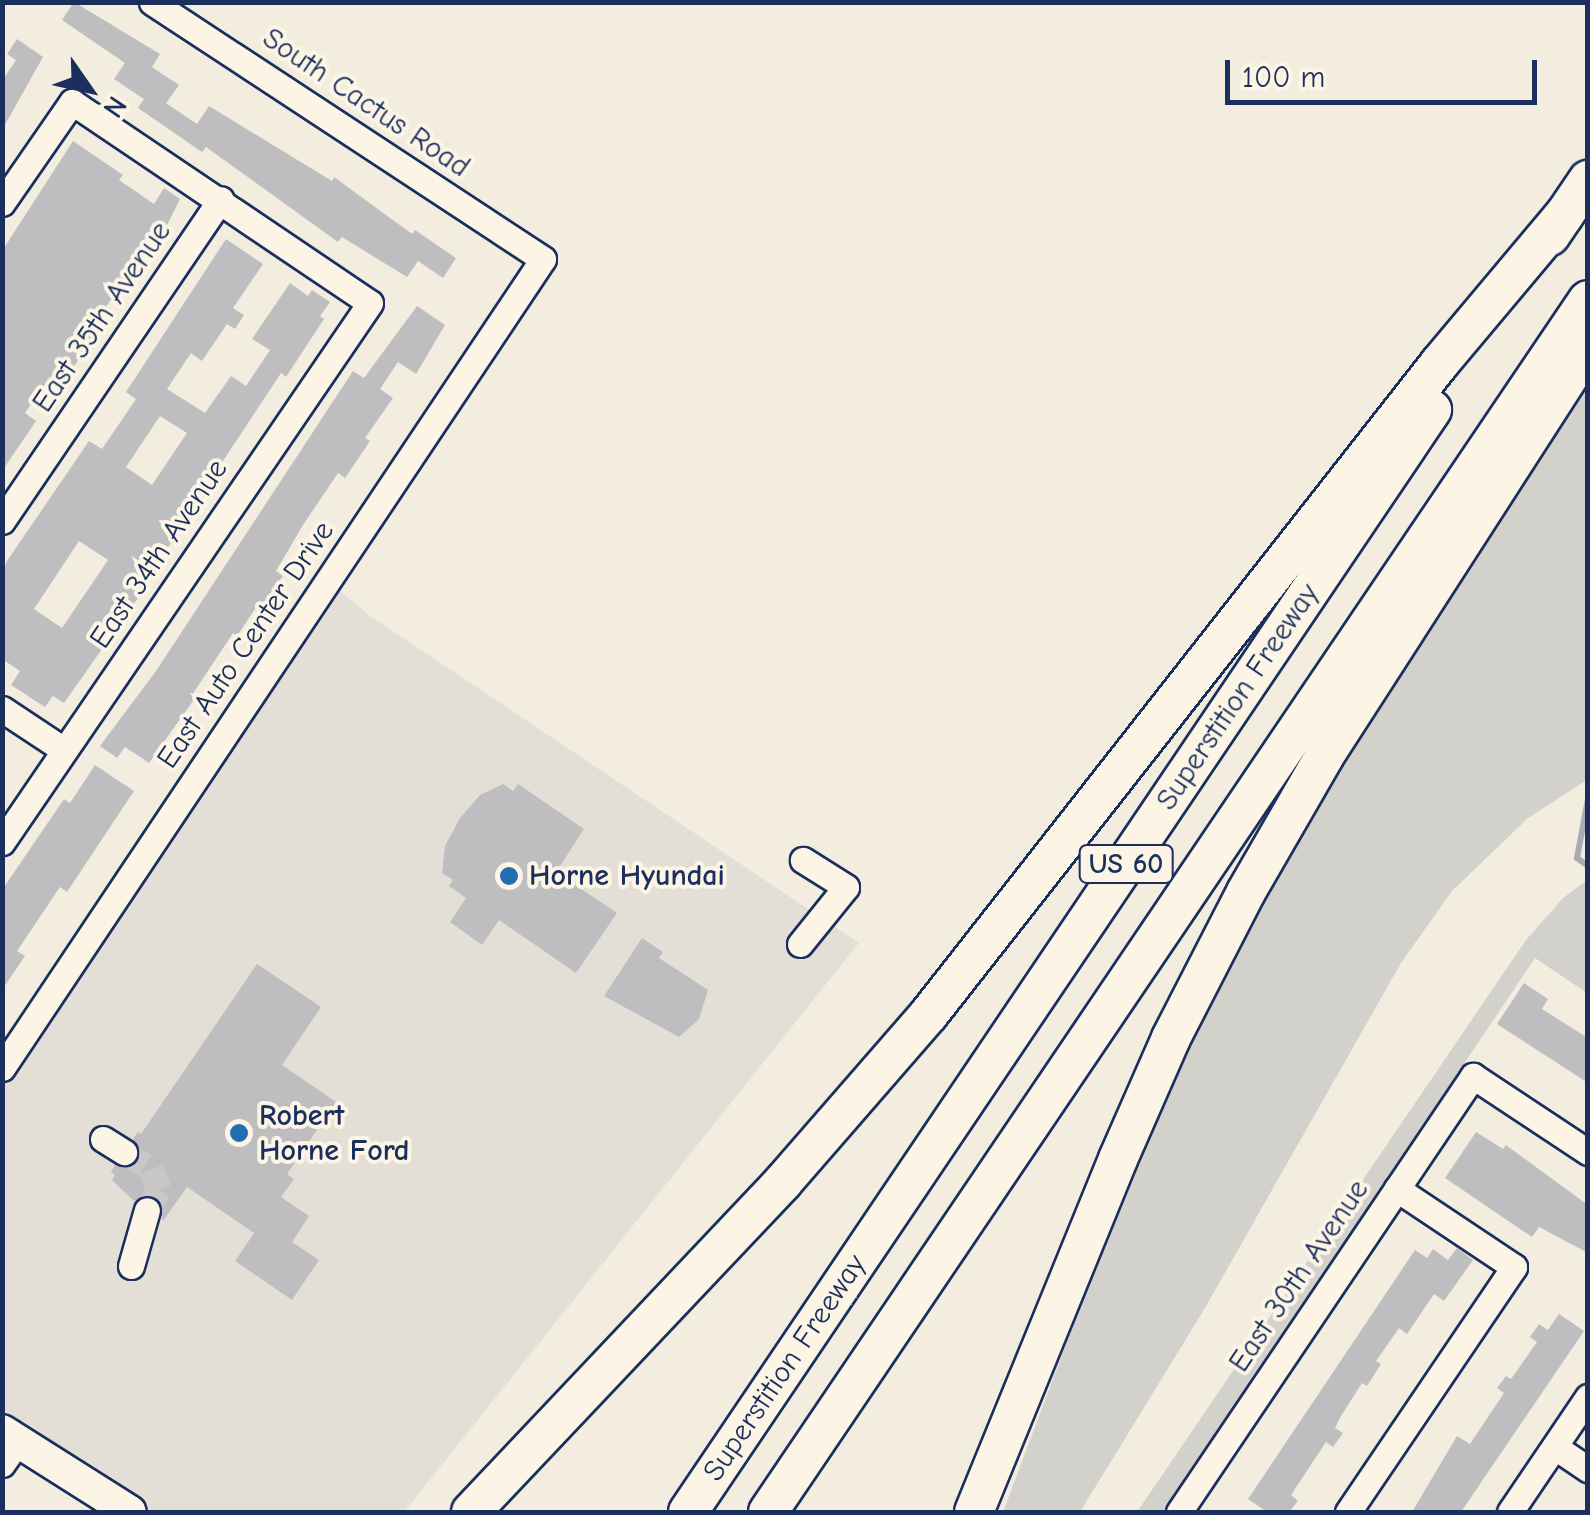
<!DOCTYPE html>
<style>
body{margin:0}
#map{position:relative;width:1590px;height:1515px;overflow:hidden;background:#f3ede0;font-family:"Comic Neue",sans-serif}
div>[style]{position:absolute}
.built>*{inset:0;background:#e3dfd6}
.green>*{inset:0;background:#d3d1cc}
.stream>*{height:6px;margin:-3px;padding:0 3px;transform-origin:3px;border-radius:3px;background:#a9acb3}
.building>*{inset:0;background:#bebec0}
.minor-tunnel>*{height:25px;margin-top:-12.5px;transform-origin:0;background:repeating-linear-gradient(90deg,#c8c7c6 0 25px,transparent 0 37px)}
.roads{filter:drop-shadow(2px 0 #1b2f5e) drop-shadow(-2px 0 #1b2f5e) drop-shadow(0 2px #1b2f5e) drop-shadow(0 -2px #1b2f5e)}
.minor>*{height:25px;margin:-12.5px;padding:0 12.5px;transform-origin:12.5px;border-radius:12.5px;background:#fcf5e5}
.major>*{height:32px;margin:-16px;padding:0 16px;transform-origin:16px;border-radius:16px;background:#fcf5e5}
.highway>*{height:38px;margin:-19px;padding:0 19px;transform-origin:19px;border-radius:19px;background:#fcf5e5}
.dots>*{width:28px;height:28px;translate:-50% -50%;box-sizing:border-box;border:5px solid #fcf5e5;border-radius:50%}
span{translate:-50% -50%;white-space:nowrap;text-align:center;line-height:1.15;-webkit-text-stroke:8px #fcf5e5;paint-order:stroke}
.shield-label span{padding:2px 8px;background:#fcf5e5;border:2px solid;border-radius:8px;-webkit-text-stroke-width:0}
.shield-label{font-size:28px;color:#1b2f5e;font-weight:700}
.street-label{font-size:30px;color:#1b2f5e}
.poi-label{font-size:30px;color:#1b2f5e;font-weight:700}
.left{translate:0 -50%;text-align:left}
.frame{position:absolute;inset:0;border:5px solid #1b2f5e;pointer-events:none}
.north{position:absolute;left:40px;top:40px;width:100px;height:100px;-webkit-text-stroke:8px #fcf5e5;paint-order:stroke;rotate:124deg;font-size:28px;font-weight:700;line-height:40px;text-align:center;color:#1b2f5e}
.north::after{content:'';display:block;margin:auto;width:35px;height:45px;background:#1b2f5e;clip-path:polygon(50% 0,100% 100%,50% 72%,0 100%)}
.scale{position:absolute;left:1225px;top:60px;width:312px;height:45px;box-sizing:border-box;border:5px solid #1b2f5e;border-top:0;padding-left:12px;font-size:30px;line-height:35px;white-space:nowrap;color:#1b2f5e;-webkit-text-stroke:8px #fcf5e5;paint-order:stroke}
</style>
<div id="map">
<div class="built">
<i style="clip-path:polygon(328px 581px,370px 616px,859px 943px,404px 1512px,130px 1512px,3px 1430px,2px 1068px)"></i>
</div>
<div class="green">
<i style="clip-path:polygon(1587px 372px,1587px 780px,1528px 818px,1452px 891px,1401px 963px,1205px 1308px,1080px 1512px,1003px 1512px,1077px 1315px,1090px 1263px,1189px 1037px,1280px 859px)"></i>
<i style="clip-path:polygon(1587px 880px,1587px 993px,1535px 958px,1163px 1512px,1137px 1512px,1526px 940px,1563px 898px)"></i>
</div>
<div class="stream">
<i style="left:1588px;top:799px;width:60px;rotate:100.6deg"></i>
<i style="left:1577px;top:858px;width:14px;rotate:36deg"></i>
</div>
<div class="building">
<i style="clip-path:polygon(74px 2px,160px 54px,152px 67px,179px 85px,166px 103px,197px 124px,209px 106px,332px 181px,334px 177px,412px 234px,415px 230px,456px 258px,443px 278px,418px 261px,407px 277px,342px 237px,338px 242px,206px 147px,202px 152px,138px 108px,144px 99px,114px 79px,125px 63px,62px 20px)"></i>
<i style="clip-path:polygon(17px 39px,43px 57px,2px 130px,2px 81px,16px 60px,7px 54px)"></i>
<i style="clip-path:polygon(73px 141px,123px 175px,119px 180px,154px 204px,164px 188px,180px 199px,161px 237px,158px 235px,141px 255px,96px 322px,101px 325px,56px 394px,43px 386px,25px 413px,36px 421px,2px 471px,2px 251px)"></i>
<i style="clip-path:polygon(evenodd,226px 239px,263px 264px,233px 308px,244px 315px,235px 329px,227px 324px,202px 361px,191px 353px,167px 389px,205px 413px,231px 376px,246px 386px,270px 350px,252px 339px,290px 283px,308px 296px,312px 290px,330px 302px,320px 316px,324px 319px,286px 377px,281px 373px,219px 467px,212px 480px,215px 482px,158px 561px,162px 564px,64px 703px,53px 696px,45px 707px,11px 685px,20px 671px,2px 659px,2px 574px,7px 561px,89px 441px,102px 449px,136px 399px,126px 392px,226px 239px,160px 416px,187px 433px,152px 485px,126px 467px,160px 416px,226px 239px,79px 541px,108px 560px,62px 628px,34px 609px,79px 541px)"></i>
<i style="clip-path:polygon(417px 306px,445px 325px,416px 374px,398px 362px,380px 389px,393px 398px,365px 438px,370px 441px,345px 478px,338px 473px,303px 525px,276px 571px,283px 576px,261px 608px,257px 606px,237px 636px,233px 633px,192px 695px,195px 698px,149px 763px,125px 747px,117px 758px,100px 746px,156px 671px,353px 371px,364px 378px)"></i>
<i style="clip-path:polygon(95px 765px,134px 791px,67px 892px,60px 887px,17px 951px,25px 956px,2px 990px,2px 890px,64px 799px,70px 803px)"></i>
<i style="clip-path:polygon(503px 784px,513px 791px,518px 784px,584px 829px,556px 872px,617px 913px,576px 973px,499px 920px,482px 945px,450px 922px,466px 898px,449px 886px,453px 880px,442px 873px,445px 846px,460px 818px,480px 795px)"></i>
<i style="clip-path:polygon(642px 938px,663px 952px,659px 958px,708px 990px,699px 1019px,679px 1037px,604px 996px)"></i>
<i style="clip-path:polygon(257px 964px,321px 1007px,282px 1065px,336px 1102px,287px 1174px,294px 1179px,281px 1197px,309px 1216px,292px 1242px,319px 1260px,292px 1300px,235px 1261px,254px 1233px,187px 1187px,163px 1221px,158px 1198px,144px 1194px,134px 1201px,112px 1180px,115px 1175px,111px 1172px,115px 1165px,124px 1168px,137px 1161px,140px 1152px,133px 1139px,138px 1132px,141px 1134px)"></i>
<i style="clip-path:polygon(1524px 983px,1548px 999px,1542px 1009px,1588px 1038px,1588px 1083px,1497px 1024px)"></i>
<i style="clip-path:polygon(1476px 1132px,1503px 1149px,1506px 1145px,1588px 1205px,1588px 1253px,1539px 1227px,1532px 1237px,1445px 1178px)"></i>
<i style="clip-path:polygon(1457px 1248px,1473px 1260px,1444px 1301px,1434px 1294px,1407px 1334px,1399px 1328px,1376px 1361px,1381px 1364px,1367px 1386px,1362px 1383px,1341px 1416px,1335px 1428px,1343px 1433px,1333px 1447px,1326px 1442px,1291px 1495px,1298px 1501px,1289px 1512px,1267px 1512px,1248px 1499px,1415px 1250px,1427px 1258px,1433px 1249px,1448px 1260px)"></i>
<i style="clip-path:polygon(1559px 1314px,1584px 1331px,1461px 1512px,1412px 1512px,1457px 1436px,1470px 1444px,1504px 1393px,1497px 1388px,1506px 1376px,1511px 1379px,1537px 1342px,1530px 1337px,1539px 1324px,1548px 1330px)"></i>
</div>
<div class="minor-tunnel">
<i style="left:124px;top:1152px;width:32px;rotate:32deg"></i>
<i style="left:151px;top:1169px;width:22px;rotate:68deg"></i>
<i style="left:159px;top:1189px;width:24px;rotate:120deg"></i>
</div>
<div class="roads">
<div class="minor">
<i style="left:2px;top:203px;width:123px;rotate:-55.3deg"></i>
<i style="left:72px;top:102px;width:359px;rotate:34deg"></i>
<i style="left:370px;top:303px;width:653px;rotate:124.32deg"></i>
<i style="left:2px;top:521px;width:389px;rotate:-55.8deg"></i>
<i style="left:2px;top:709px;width:74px;rotate:33.5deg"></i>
<i style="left:800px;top:944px;width:73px;rotate:-51.1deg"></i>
<i style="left:846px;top:887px;width:51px;rotate:-147.9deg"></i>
<i style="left:2px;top:1068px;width:973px;rotate:-56.23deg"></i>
<i style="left:543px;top:259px;width:468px;rotate:-146.7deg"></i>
<i style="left:103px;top:1139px;width:25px;rotate:32deg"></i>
<i style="left:131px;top:1266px;width:58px;rotate:-74.1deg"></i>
<i style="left:1555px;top:1447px;width:40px;rotate:34deg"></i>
<i style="left:2px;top:1464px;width:28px;rotate:-55deg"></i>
<i style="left:1179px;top:1512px;width:526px;rotate:-56.01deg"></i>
<i style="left:1473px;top:1076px;width:138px;rotate:33.5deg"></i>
<i style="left:1348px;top:1512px;width:296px;rotate:-55.9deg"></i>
<i style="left:1514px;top:1267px;width:141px;rotate:-146.3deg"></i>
<i style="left:1510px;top:1512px;width:139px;rotate:-55.9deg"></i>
</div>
<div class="major">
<i style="left:2px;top:1431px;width:151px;rotate:32.3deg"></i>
</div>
<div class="highway">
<i style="left:1550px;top:236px;width:68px;rotate:-55.8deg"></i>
<i style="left:471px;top:1512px;width:454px;rotate:-46.6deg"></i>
<i style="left:783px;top:1182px;width:223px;rotate:-49deg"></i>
<i style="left:929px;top:1014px;width:826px;rotate:-51.88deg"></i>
<i style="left:1439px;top:364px;width:194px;rotate:-50deg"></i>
<i style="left:688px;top:1512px;width:1330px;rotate:-55.98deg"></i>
<i style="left:768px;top:1512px;width:1463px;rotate:-55.92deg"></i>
<i style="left:974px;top:1512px;width:381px;rotate:-67.8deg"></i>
<i style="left:1118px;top:1159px;width:132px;rotate:-66.3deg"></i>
<i style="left:1171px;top:1038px;width:164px;rotate:-62.8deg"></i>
<i style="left:1246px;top:892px;width:158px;rotate:-60deg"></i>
<i style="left:1325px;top:755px;width:485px;rotate:-57.2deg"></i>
</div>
</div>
<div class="dots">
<i style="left:509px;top:876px;background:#1f6fb2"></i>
<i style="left:239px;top:1133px;background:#1f6fb2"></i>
</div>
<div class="shield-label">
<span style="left:1126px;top:864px">US 60</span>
</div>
<div class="street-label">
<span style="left:366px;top:103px;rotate:34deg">South Cactus Road</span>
<span style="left:102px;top:317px;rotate:-56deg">East 35th Avenue</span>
<span style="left:159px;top:554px;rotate:-56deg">East 34th Avenue</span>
<span style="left:246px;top:645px;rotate:-56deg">East Auto Center Drive</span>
<span style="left:1238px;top:697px;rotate:-56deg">Superstition Freeway</span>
<span style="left:1299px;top:1276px;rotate:-56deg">East 30th Avenue</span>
<span style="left:785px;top:1368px;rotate:-56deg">Superstition Freeway</span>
</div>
<div class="poi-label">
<span class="left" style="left:529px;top:876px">Horne Hyundai</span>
<span class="left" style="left:259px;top:1133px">Robert<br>Horne Ford</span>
</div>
<div class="frame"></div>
<div class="north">N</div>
<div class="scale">100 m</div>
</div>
